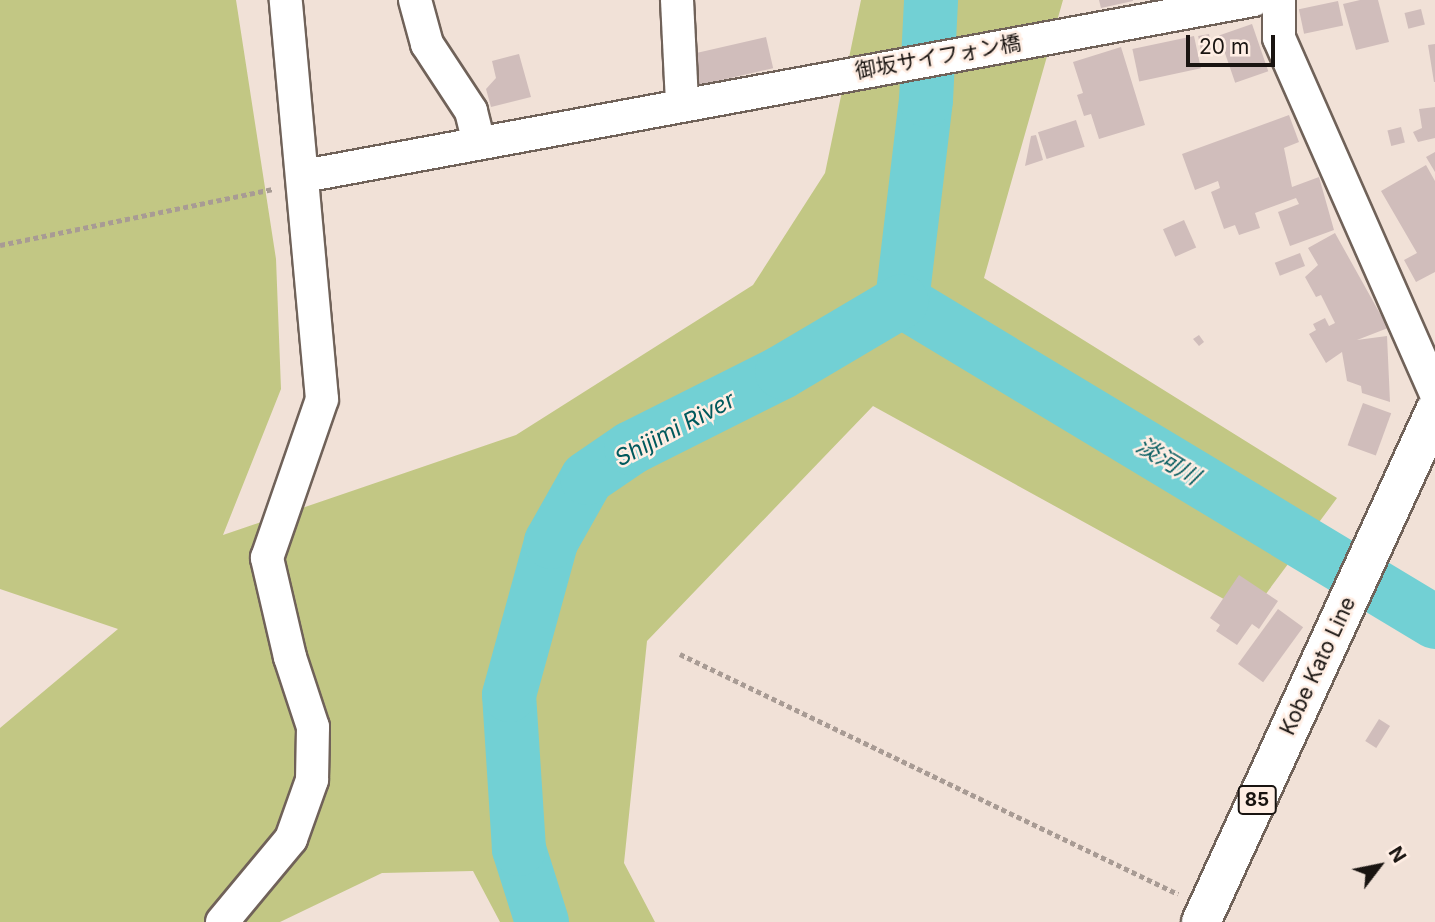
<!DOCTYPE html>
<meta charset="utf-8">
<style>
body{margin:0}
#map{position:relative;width:1435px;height:922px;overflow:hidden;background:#f1e1d7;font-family:Inter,"Noto Sans JP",sans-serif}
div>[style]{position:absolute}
.green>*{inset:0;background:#c2c784}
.river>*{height:54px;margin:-27px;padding:0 27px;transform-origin:27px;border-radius:27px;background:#72d0d4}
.building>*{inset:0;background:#d0bdbb;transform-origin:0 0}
.path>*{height:4.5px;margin-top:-2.25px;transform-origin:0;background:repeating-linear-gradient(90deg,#a89b94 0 5px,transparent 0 8.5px)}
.roads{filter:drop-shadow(2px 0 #706259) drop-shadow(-2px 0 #706259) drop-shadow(0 2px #706259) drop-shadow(0 -2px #706259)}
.street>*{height:32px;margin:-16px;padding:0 16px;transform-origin:16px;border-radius:16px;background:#fff}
.primary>*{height:38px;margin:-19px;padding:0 19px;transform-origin:19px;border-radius:19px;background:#fff}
span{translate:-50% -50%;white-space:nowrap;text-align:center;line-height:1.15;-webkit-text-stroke:5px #ffeee4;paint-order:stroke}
.shield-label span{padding:2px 5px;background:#ffeee4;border:2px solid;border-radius:5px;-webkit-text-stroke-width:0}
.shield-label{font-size:19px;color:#191411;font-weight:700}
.street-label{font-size:21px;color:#191411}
.water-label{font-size:23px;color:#00595d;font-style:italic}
.north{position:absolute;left:1344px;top:831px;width:70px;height:70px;-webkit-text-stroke:5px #ffeee4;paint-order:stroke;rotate:58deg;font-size:19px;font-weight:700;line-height:28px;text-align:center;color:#191411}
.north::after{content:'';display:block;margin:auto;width:24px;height:32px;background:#191411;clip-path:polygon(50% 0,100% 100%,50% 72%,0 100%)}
.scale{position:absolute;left:1186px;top:35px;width:89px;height:32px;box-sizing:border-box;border:4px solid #191411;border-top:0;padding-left:9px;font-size:21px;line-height:24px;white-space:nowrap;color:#191411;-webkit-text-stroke:5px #ffeee4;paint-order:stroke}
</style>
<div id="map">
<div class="green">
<i style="clip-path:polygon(0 0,236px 0,276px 259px,281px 389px,223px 535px,516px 435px,753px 285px,825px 173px,861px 0,1063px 0,984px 278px,1337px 498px,1251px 614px,873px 406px,647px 641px,624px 863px,655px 922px,500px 922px,473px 871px,382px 873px,280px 922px,0 922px,0 728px,118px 629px,0 589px)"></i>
</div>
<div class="river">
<i style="left:902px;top:301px;width:622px;rotate:31.06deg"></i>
<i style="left:902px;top:301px;width:202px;rotate:-83.2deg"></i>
<i style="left:926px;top:100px;width:100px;rotate:-87.1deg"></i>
<i style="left:542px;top:922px;width:77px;rotate:-107.5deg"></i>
<i style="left:519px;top:849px;width:154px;rotate:-93.7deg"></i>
<i style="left:509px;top:695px;width:159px;rotate:-74.6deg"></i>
<i style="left:551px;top:542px;width:73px;rotate:-60.6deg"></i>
<i style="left:587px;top:478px;width:53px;rotate:-34.3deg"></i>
<i style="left:631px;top:448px;width:169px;rotate:-26.7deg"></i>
<i style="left:782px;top:372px;width:139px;rotate:-30.6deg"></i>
</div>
<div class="building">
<i style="clip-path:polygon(1099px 0,1133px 0,1133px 1px,1101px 8px)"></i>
<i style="clip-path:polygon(1360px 0,1378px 0,1389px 42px,1356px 50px,1343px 4px)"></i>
<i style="left:1338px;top:1px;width:25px;height:40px;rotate:78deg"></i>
<i style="left:1421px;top:9px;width:16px;height:17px;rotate:76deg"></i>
<i style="left:1252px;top:24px;width:50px;height:35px;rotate:71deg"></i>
<i style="left:1209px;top:34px;width:21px;height:11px;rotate:79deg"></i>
<i style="left:1194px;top:36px;width:33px;height:63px;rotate:78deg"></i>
<i style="left:766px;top:37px;width:32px;height:77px;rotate:77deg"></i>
<i style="clip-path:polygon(1435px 44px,1435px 82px,1434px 82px,1428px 45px)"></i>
<i style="clip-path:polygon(1121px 47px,1145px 125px,1099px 139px,1091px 114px,1084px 116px,1077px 95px,1083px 93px,1073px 62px)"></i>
<i style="clip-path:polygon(519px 54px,531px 97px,491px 107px,486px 89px,496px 78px,492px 61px)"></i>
<i style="clip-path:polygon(1435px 107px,1435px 138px,1418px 142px,1413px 132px,1422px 128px,1419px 109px)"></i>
<i style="clip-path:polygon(1289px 115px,1299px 142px,1284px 148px,1292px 187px,1319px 177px,1334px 230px,1290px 246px,1278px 212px,1299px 204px,1296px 198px,1255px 213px,1260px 228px,1239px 235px,1235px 225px,1224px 229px,1211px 192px,1220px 188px,1218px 181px,1195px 190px,1182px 154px)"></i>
<i style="left:1076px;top:120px;width:28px;height:40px;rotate:72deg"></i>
<i style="left:1401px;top:127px;width:16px;height:14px;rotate:76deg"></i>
<i style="clip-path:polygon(1036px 135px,1043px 160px,1025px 166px,1031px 136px)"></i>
<i style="clip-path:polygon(1435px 152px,1435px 172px,1426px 157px)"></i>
<i style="clip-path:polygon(1426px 165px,1435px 181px,1435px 272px,1416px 282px,1404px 260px,1417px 253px,1381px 191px)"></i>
<i style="left:1184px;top:220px;width:30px;height:23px;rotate:66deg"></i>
<i style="clip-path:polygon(1335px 233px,1388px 328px,1357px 340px,1387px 336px,1390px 402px,1362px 393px,1361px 386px,1347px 381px,1342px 352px,1326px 363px,1309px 334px,1316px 330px,1313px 324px,1325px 318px,1329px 326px,1335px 323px,1321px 295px,1316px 297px,1305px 277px,1318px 265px,1308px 248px)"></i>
<i style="left:1300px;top:253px;width:14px;height:27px;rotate:69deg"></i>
<i style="clip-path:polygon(1199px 335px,1204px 342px,1199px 346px,1193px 339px)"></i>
<i style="left:1363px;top:403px;width:30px;height:45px;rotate:20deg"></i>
<i style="clip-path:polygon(1239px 575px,1278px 601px,1259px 629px,1252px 624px,1237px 645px,1216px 631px,1220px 625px,1210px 618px)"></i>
<i style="left:1278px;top:609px;width:31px;height:68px;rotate:36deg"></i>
<i style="left:1379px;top:719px;width:13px;height:26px;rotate:32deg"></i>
</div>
<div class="path">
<i style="left:0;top:245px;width:280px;rotate:-11.6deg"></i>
<i style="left:680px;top:654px;width:553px;rotate:25.73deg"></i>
</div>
<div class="roads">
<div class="street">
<i style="left:415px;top:0;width:46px;rotate:74.7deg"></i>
<i style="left:427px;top:44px;width:80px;rotate:56.7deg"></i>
<i style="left:471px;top:111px;width:32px;rotate:76deg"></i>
<i style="left:677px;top:0;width:103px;rotate:87.2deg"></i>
<i style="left:1279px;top:0;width:38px;rotate:90deg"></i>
<i style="left:1279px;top:38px;width:387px;rotate:66.2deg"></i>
<i style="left:304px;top:176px;width:966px;rotate:-10.5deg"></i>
<i style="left:222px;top:922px;width:108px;rotate:-50.3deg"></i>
<i style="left:291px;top:839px;width:63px;rotate:-70.4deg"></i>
<i style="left:312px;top:780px;width:53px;rotate:-88.9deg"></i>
<i style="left:313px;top:727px;width:74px;rotate:-108.2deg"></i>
<i style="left:290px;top:657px;width:102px;rotate:-103.1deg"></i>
<i style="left:267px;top:558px;width:168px;rotate:-70.9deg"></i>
<i style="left:322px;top:399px;width:401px;rotate:-95.2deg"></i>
</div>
<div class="primary">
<i style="left:1201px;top:922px;width:562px;rotate:-65.4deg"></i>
</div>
</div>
<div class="shield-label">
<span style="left:1257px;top:800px">85</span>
</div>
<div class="street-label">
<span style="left:938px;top:57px;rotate:-10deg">御坂サイフォン橋</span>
<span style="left:1318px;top:666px;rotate:-65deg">Kobe Kato Line</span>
</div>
<div class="water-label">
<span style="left:675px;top:429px;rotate:-28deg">Shijimi River</span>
<span style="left:1168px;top:461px;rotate:31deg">淡河川</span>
</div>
<div class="north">N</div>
<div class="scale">20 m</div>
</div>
